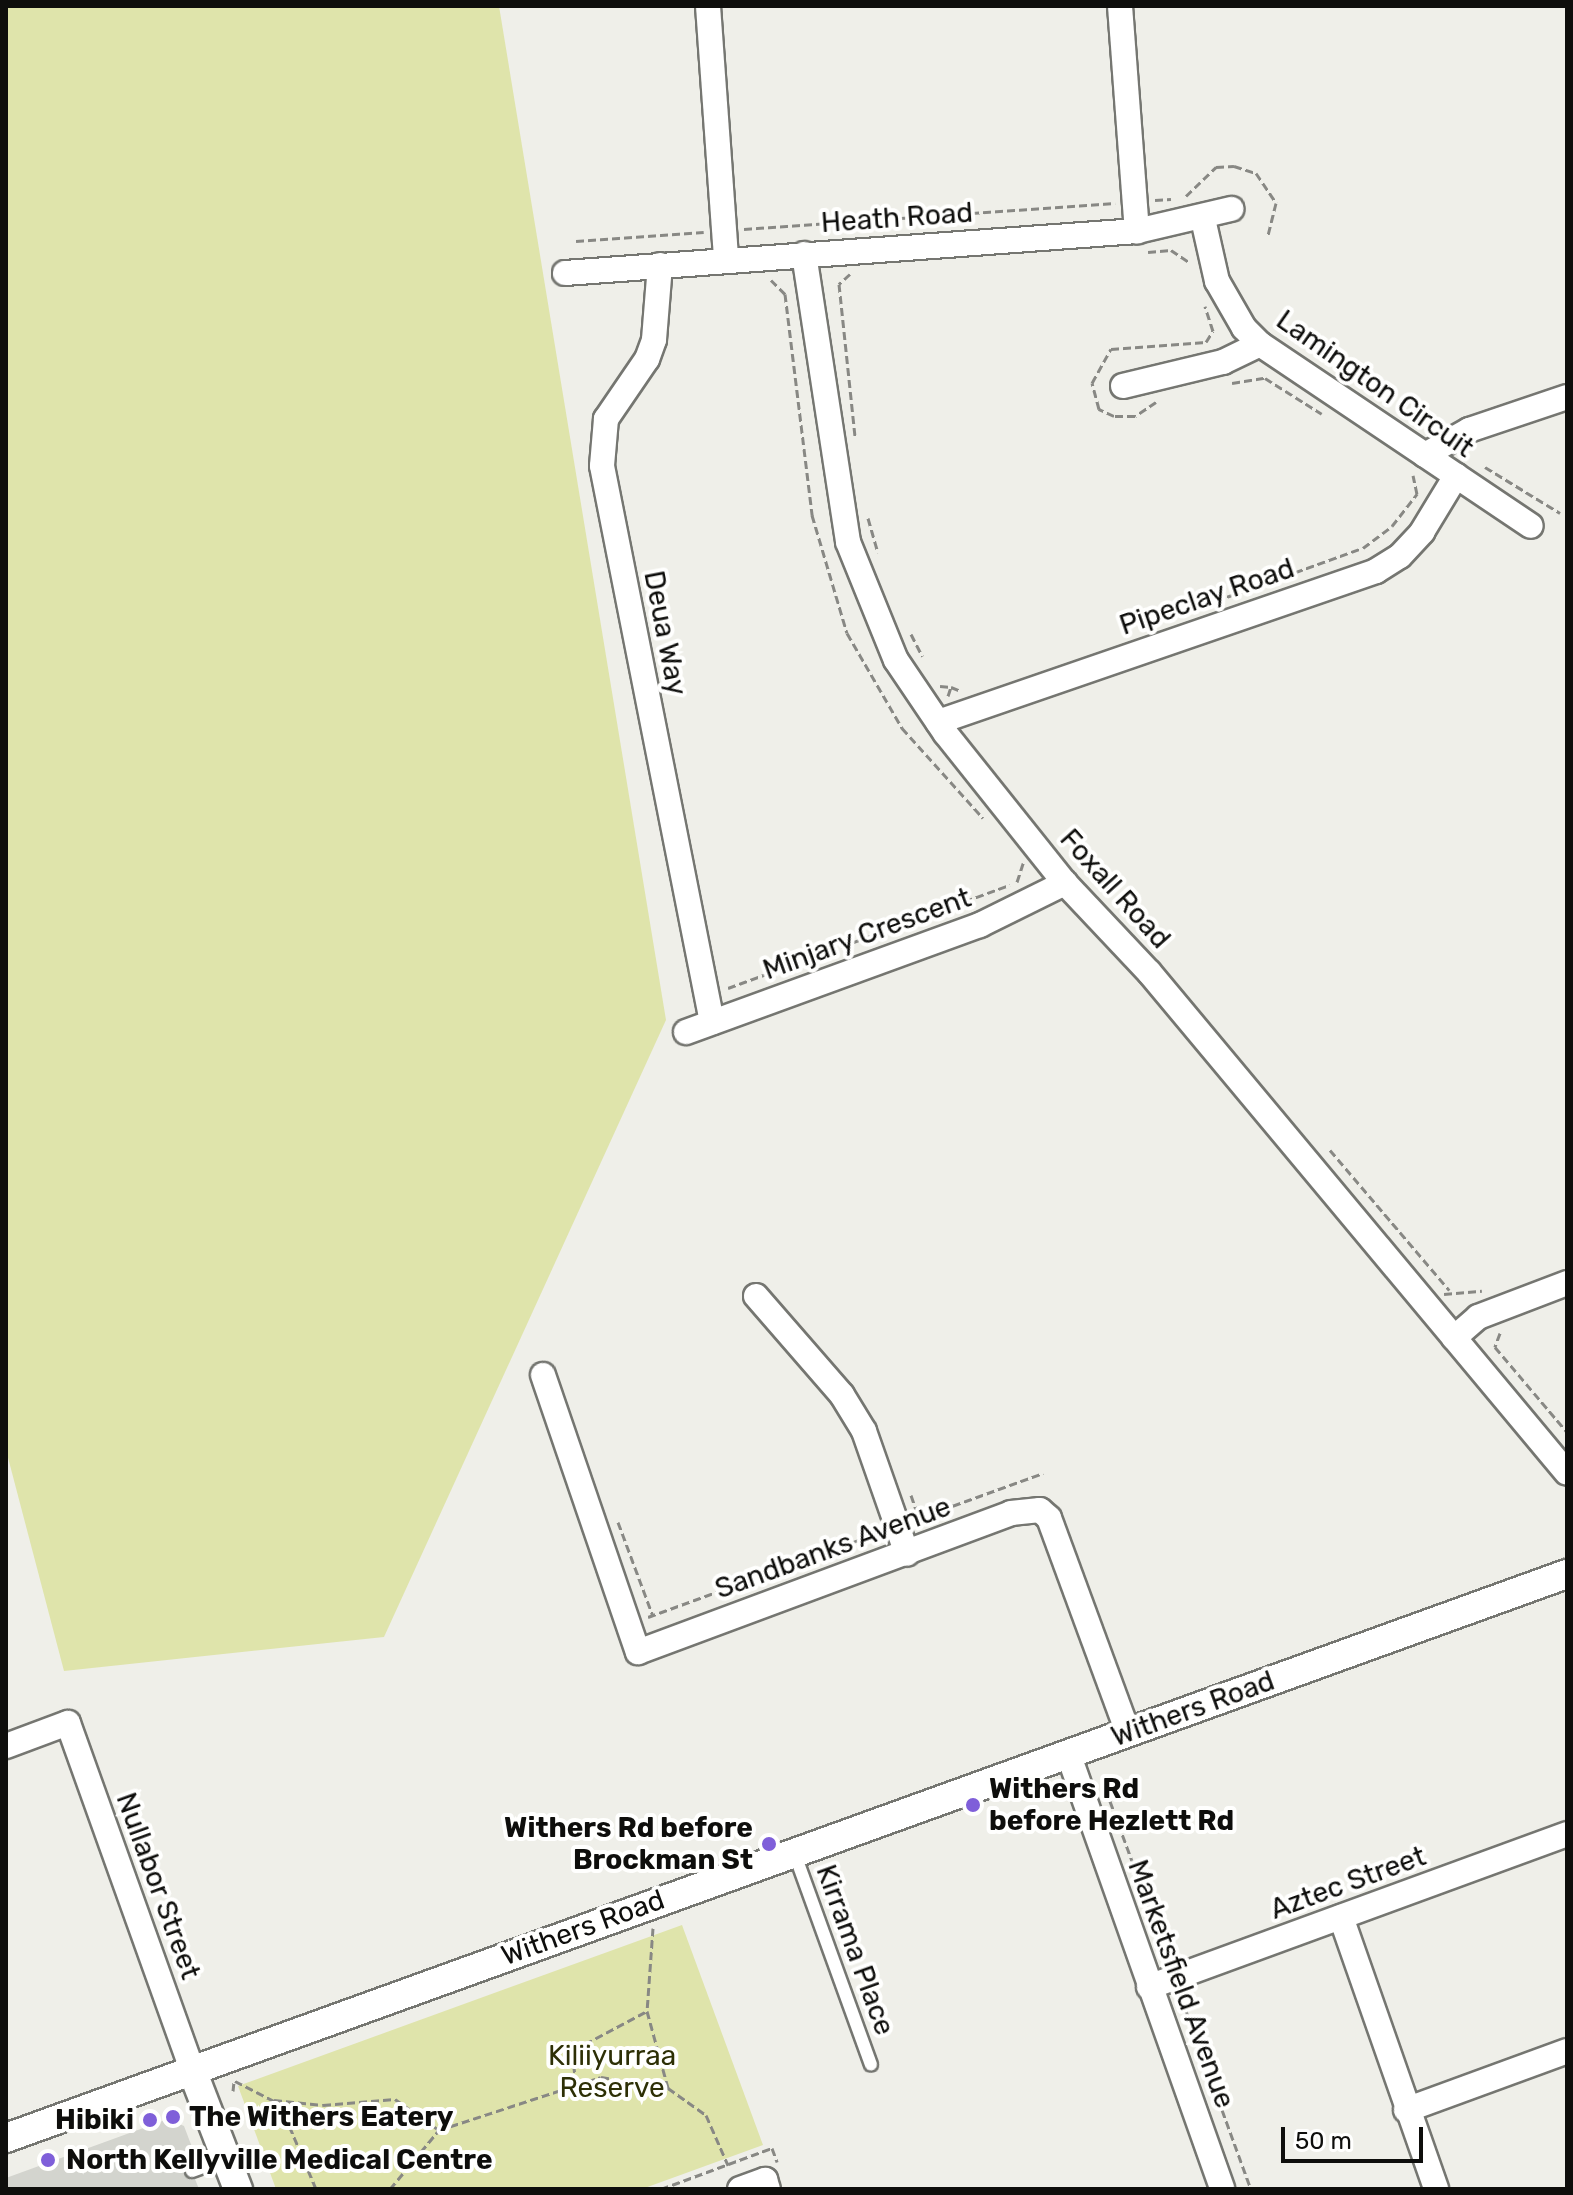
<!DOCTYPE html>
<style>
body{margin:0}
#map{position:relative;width:1573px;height:2195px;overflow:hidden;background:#efefe9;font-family:Rubik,sans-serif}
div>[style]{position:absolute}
.green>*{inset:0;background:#dfe4ab}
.building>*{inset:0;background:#d3d4ce}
.path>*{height:3px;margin-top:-1.5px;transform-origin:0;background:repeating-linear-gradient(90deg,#888884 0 8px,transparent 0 12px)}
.roads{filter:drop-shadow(2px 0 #757671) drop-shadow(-2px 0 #757671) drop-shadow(0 2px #757671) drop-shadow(0 -2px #757671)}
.service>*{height:12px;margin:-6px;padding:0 6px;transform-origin:6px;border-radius:6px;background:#fff}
.minor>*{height:24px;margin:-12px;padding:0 12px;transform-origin:12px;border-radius:12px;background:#fff}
.tertiary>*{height:28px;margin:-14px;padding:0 14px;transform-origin:14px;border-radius:14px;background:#fff}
.dots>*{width:22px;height:22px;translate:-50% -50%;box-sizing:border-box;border:4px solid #fffffe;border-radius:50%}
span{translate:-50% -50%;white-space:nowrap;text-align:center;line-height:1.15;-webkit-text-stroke:8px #fffffe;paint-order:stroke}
.street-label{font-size:28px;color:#0e0e0c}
.poi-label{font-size:28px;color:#0e0e0c;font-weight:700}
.left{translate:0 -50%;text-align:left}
.right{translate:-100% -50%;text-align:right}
.park-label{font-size:28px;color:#2d2f05}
.frame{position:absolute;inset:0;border:8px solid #0e0e0c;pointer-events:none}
.scale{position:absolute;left:1281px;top:2127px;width:142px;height:36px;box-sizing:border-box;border:4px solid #0e0e0c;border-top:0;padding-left:10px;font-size:24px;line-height:28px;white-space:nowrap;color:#0e0e0c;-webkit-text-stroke:6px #fffffe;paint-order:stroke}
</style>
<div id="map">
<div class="green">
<i style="clip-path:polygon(6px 6px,499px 6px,666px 1020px,384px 1637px,64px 1671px,6px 1450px)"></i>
<i style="clip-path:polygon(682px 1925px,763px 2145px,642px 2189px,276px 2189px,238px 2086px)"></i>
</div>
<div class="building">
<i style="clip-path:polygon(168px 2119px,184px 2126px,195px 2155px,188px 2159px,183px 2173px,195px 2179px,199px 2189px,6px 2189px,6px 2178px)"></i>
</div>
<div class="path">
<i style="left:1186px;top:196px;width:42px;rotate:-44deg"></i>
<i style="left:1216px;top:167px;width:18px;rotate:-3deg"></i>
<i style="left:1234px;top:166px;width:23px;rotate:18deg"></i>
<i style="left:1256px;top:173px;width:36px;rotate:56deg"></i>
<i style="left:1276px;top:203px;width:34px;rotate:104deg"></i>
<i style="left:1155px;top:200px;width:16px;rotate:-4deg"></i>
<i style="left:744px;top:229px;width:372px;rotate:-4deg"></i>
<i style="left:576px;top:241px;width:128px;rotate:-4deg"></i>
<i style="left:1148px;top:252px;width:23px;rotate:-5deg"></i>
<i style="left:1171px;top:250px;width:22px;rotate:34deg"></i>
<i style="left:850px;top:274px;width:15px;rotate:138deg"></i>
<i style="left:839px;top:284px;width:153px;rotate:84deg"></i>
<i style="left:771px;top:280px;width:20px;rotate:45deg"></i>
<i style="left:785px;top:294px;width:223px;rotate:83deg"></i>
<i style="left:812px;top:515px;width:123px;rotate:73.5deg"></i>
<i style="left:847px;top:633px;width:110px;rotate:59.9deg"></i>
<i style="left:902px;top:728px;width:121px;rotate:48deg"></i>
<i style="left:1232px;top:383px;width:33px;rotate:-9deg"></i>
<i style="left:1265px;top:378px;width:67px;rotate:32.3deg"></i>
<i style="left:1156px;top:402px;width:25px;rotate:146deg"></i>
<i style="left:1135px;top:416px;width:21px;rotate:180deg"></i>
<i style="left:1114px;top:416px;width:17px;rotate:-155deg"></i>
<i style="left:1099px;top:409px;width:27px;rotate:-105deg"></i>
<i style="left:1092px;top:383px;width:39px;rotate:-61deg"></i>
<i style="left:1111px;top:349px;width:95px;rotate:-4.2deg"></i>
<i style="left:1206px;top:342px;width:13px;rotate:-58deg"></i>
<i style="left:1213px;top:331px;width:26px;rotate:-108deg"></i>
<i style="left:1485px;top:467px;width:88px;rotate:31.5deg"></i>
<i style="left:868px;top:518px;width:36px;rotate:74deg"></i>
<i style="left:1182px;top:613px;width:192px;rotate:-19.8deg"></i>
<i style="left:1363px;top:548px;width:36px;rotate:-37deg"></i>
<i style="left:1392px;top:526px;width:41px;rotate:-52deg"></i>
<i style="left:1417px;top:494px;width:19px;rotate:-102deg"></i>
<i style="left:911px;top:634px;width:25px;rotate:63deg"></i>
<i style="left:940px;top:686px;width:11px;rotate:5deg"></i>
<i style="left:948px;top:696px;width:9px;rotate:-72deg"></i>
<i style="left:951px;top:687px;width:11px;rotate:22deg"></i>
<i style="left:1017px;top:882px;width:20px;rotate:-72deg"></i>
<i style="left:728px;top:988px;width:300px;rotate:-20.1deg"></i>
<i style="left:1330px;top:1150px;width:184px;rotate:49.6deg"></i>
<i style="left:1444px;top:1294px;width:38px;rotate:-5deg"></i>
<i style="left:1500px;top:1333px;width:15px;rotate:110deg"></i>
<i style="left:1495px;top:1347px;width:111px;rotate:49.7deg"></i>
<i style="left:911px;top:1495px;width:24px;rotate:71deg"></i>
<i style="left:919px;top:1518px;width:132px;rotate:-19.9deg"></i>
<i style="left:618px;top:1522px;width:100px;rotate:69.6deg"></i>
<i style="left:648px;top:1617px;width:245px;rotate:-20.1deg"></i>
<i style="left:1110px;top:1801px;width:168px;rotate:69.8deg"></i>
<i style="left:653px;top:1928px;width:83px;rotate:94.1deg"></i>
<i style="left:647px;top:2011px;width:80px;rotate:74.7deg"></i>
<i style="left:1181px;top:1997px;width:204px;rotate:70deg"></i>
<i style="left:235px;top:2081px;width:51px;rotate:27.1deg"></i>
<i style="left:280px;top:2104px;width:92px;rotate:67deg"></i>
<i style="left:576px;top:2084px;width:23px;rotate:-97deg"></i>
<i style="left:573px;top:2061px;width:21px;rotate:-55deg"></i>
<i style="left:585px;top:2044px;width:70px;rotate:-28deg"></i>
<i style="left:233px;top:2091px;width:9px;rotate:-84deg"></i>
<i style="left:274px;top:2100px;width:49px;rotate:5.8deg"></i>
<i style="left:323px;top:2105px;width:72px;rotate:-4.8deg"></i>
<i style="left:395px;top:2099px;width:54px;rotate:35.2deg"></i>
<i style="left:390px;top:2189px;width:77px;rotate:-50.3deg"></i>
<i style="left:439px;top:2130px;width:170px;rotate:-18.1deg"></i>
<i style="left:601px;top:2077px;width:68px;rotate:9.3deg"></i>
<i style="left:668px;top:2088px;width:47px;rotate:35.4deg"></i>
<i style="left:706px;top:2115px;width:55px;rotate:66.3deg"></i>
<i style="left:661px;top:2189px;width:118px;rotate:-20.3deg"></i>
<i style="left:772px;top:2148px;width:15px;rotate:70deg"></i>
</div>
<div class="roads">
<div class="service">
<i style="left:794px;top:1852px;width:226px;rotate:70.1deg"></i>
<i style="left:192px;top:2171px;width:37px;rotate:-20deg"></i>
</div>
<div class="minor">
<i style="left:708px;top:6px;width:255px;rotate:85.9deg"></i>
<i style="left:1120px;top:6px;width:226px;rotate:85.7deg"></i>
<i style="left:1203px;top:219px;width:64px;rotate:77.3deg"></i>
<i style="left:1217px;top:281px;width:54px;rotate:60.1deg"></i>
<i style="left:1244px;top:328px;width:23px;rotate:45deg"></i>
<i style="left:1260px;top:344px;width:326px;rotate:33.9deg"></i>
<i style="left:804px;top:254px;width:291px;rotate:81.3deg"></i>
<i style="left:848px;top:542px;width:127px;rotate:67.9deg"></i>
<i style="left:896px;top:660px;width:89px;rotate:56deg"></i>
<i style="left:946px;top:734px;width:191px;rotate:51.4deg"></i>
<i style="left:1065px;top:883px;width:122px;rotate:46.7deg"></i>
<i style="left:1149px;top:972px;width:652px;rotate:50.16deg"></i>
<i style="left:660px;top:265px;width:75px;rotate:94.6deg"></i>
<i style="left:654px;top:340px;width:20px;rotate:110deg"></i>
<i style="left:647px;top:359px;width:73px;rotate:124.3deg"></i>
<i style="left:606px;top:419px;width:47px;rotate:94.9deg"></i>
<i style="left:602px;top:466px;width:567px;rotate:78.81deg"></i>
<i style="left:565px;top:273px;width:574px;rotate:-4.2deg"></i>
<i style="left:1137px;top:231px;width:97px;rotate:-13.2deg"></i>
<i style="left:1123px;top:386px;width:103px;rotate:-13.5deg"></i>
<i style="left:1223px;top:362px;width:41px;rotate:-25.9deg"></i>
<i style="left:1425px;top:455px;width:51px;rotate:-29.6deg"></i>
<i style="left:1469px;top:430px;width:103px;rotate:-18.6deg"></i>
<i style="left:938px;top:722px;width:463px;rotate:-19deg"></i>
<i style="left:1376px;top:571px;width:28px;rotate:-32deg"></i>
<i style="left:1400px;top:556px;width:33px;rotate:-47deg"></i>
<i style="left:1422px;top:532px;width:66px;rotate:-58.7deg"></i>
<i style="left:686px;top:1032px;width:313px;rotate:-20deg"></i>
<i style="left:980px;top:925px;width:95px;rotate:-26.3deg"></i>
<i style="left:756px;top:1296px;width:131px;rotate:49deg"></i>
<i style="left:842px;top:1395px;width:42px;rotate:58.6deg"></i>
<i style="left:864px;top:1431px;width:130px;rotate:70.7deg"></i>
<i style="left:1454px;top:1338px;width:32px;rotate:-41deg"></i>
<i style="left:1478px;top:1317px;width:95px;rotate:-20.9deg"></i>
<i style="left:543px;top:1375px;width:293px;rotate:71.1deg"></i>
<i style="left:638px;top:1652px;width:398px;rotate:-20.4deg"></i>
<i style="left:1011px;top:1513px;width:29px;rotate:-6deg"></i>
<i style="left:1040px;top:1510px;width:12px;rotate:42deg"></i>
<i style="left:1049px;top:1518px;width:229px;rotate:69.8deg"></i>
<i style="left:6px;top:1746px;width:66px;rotate:-20.4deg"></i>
<i style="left:68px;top:1723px;width:368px;rotate:70.3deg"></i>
<i style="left:1068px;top:1753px;width:462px;rotate:70.5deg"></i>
<i style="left:1341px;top:1917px;width:288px;rotate:70.7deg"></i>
<i style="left:1149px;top:1987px;width:445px;rotate:-20.1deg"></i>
<i style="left:1406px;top:2110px;width:171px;rotate:-20.1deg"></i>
<i style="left:740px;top:2189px;width:27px;rotate:-20deg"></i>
<i style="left:765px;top:2180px;width:9px;rotate:72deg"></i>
</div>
<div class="tertiary">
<i style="left:192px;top:2070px;width:128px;rotate:68.9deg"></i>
<i style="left:6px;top:2138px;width:1660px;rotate:-19.87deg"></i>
</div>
</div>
<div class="dots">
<i style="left:973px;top:1805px;background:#7f5fd9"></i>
<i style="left:769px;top:1844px;background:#7f5fd9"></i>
<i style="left:173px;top:2117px;background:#7f5fd9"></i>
<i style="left:150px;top:2120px;background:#7f5fd9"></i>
<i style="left:48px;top:2160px;background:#7f5fd9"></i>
</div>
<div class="street-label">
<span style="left:897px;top:218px;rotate:-4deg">Heath Road</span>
<span style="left:1375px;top:384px;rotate:35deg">Lamington Circuit</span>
<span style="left:1207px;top:597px;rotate:-19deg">Pipeclay Road</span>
<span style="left:665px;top:633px;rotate:79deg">Deua Way</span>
<span style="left:1115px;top:889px;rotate:48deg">Foxall Road</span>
<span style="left:867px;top:934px;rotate:-20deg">Minjary Crescent</span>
<span style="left:833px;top:1548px;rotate:-20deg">Sandbanks Avenue</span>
<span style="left:1193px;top:1709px;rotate:-20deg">Withers Road</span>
<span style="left:1348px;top:1883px;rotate:-20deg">Aztec Street</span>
<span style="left:158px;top:1886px;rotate:70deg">Nullabor Street</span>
<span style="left:583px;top:1928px;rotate:-20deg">Withers Road</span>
<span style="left:855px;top:1950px;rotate:70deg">Kirrama Place</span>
<span style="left:1181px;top:1984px;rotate:70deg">Marketsfield Avenue</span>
</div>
<div class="poi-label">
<span class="left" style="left:989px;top:1805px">Withers Rd<br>before Hezlett Rd</span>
<span class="right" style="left:753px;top:1844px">Withers Rd before<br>Brockman St</span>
<span class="left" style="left:189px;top:2117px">The Withers Eatery</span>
<span class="right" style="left:134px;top:2120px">Hibiki</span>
<span class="left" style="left:66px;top:2160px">North Kellyville Medical Centre</span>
</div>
<div class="park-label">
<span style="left:612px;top:2072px">Kiliiyurraa<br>Reserve</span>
</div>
<div class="frame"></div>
<div class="scale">50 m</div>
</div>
